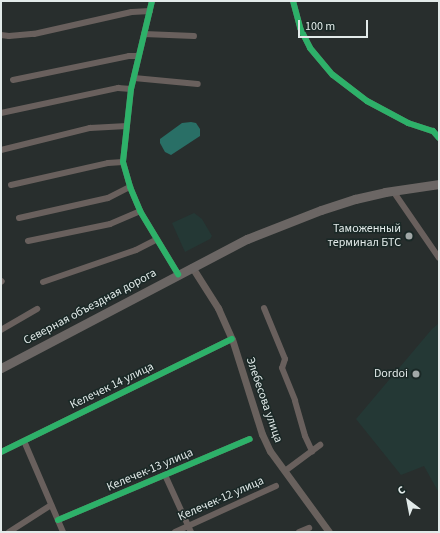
<!DOCTYPE html>
<meta charset="utf-8">
<style>
body{margin:0}
#map{position:relative;width:440px;height:533px;overflow:hidden;background:#282e2d;font-family:"Source Sans 3",sans-serif}
div>[style]{position:absolute}
.built>*{inset:0;background:#243835}
.water>*{inset:0;background:#296f66}
.minor>*{height:6px;margin:-3px;padding:0 3px;transform-origin:3px;border-radius:3px;background:#69605d}
.major>*{height:7px;margin:-3.5px;padding:0 3.5px;transform-origin:3.5px;border-radius:3.5px;background:#69615d}
.highway>*{height:9px;margin:-4.5px;padding:0 4.5px;transform-origin:4.5px;border-radius:4.5px;background:#6b6664}
.cycleway>*{height:6px;margin:-3px;padding:0 3px;transform-origin:3px;border-radius:3px;background:#2db169}
.dots>*{width:11px;height:11px;translate:-50% -50%;box-sizing:border-box;border:2px solid #1a2826;border-radius:50%}
span{translate:-50% -50%;white-space:nowrap;text-align:center;line-height:1.15;-webkit-text-stroke:3px #1a2826;paint-order:stroke}
.poi-label{font-size:12px;color:#e2eae9}
.right{translate:-100% -50%;text-align:right}
.street-label{font-size:12px;color:#e2eae9}
.frame{position:absolute;inset:0;border:2px solid #e2eae9;pointer-events:none}
.north{position:absolute;left:388px;top:481px;width:40px;height:40px;-webkit-text-stroke:3px #1a2826;paint-order:stroke;rotate:328deg;font-size:11px;font-weight:700;line-height:16px;text-align:center;color:#e2eae9}
.north::after{content:'';display:block;margin:auto;width:14px;height:18px;background:#e2eae9;clip-path:polygon(50% 0,100% 100%,50% 72%,0 100%)}
.scale{position:absolute;left:298px;top:20px;width:70px;height:18px;box-sizing:border-box;border:2px solid #e2eae9;border-top:0;padding-left:5px;font-size:12px;line-height:14px;white-space:nowrap;color:#e2eae9;-webkit-text-stroke:3px #1a2826;paint-order:stroke}
</style>
<div id="map">
<div class="built">
<i style="clip-path:polygon(194px 213px,202px 219px,212px 236px,210px 239px,185px 252px,172px 223px)"></i>
<i style="clip-path:polygon(439px 323px,439px 493px,424px 466px,401px 475px,356px 419px,432px 329px)"></i>
</div>
<div class="water">
<i style="clip-path:polygon(191px 122px,196px 123px,200px 129px,200px 136px,171px 155px,165px 152px,160px 143px,160px 139px,182px 123px)"></i>
</div>
<div class="minor">
<i style="left:152px;top:1px;width:90px;rotate:103.4deg"></i>
<i style="left:131px;top:89px;width:73px;rotate:96.3deg"></i>
<i style="left:123px;top:162px;width:26px;rotate:74deg"></i>
<i style="left:130px;top:187px;width:26px;rotate:67deg"></i>
<i style="left:140px;top:211px;width:74px;rotate:58.9deg"></i>
<i style="left:293px;top:1px;width:28px;rotate:75deg"></i>
<i style="left:300px;top:28px;width:22px;rotate:63deg"></i>
<i style="left:310px;top:48px;width:35px;rotate:50deg"></i>
<i style="left:333px;top:75px;width:43px;rotate:37.4deg"></i>
<i style="left:367px;top:101px;width:47px;rotate:28.2deg"></i>
<i style="left:408px;top:123px;width:26px;rotate:18deg"></i>
<i style="left:433px;top:131px;width:9px;rotate:49deg"></i>
<i style="left:144px;top:34px;width:50px;rotate:2.3deg"></i>
<i style="left:1px;top:35px;width:8px;rotate:7deg"></i>
<i style="left:9px;top:36px;width:25px;rotate:-5deg"></i>
<i style="left:34px;top:34px;width:100px;rotate:-12.7deg"></i>
<i style="left:132px;top:12px;width:18px;rotate:-3deg"></i>
<i style="left:134px;top:78px;width:64px;rotate:5.4deg"></i>
<i style="left:13px;top:80px;width:118px;rotate:-11.7deg"></i>
<i style="left:129px;top:56px;width:9px"></i>
<i style="left:1px;top:113px;width:120px;rotate:-12.1deg"></i>
<i style="left:118px;top:88px;width:13px;rotate:4deg"></i>
<i style="left:1px;top:150px;width:92px;rotate:-13.9deg"></i>
<i style="left:90px;top:128px;width:37px;rotate:-3deg"></i>
<i style="left:11px;top:185px;width:99px;rotate:-12.8deg"></i>
<i style="left:108px;top:163px;width:15px;rotate:-4deg"></i>
<i style="left:393px;top:191px;width:81px;rotate:55.5deg"></i>
<i style="left:19px;top:218px;width:91px;rotate:-12.7deg"></i>
<i style="left:108px;top:198px;width:25px;rotate:-27deg"></i>
<i style="left:28px;top:241px;width:84px;rotate:-11.7deg"></i>
<i style="left:110px;top:224px;width:33px;rotate:-23deg"></i>
<i style="left:1px;top:282px;width:1px;rotate:-45deg"></i>
<i style="left:43px;top:282px;width:98px;rotate:-19deg"></i>
<i style="left:136px;top:250px;width:22px;rotate:-27deg"></i>
<i style="left:264px;top:308px;width:55px;rotate:67.6deg"></i>
<i style="left:285px;top:359px;width:9px;rotate:108deg"></i>
<i style="left:282px;top:368px;width:35px;rotate:68deg"></i>
<i style="left:295px;top:401px;width:36px;rotate:74deg"></i>
<i style="left:305px;top:436px;width:17px;rotate:65deg"></i>
<i style="left:1px;top:330px;width:42px;rotate:-30.3deg"></i>
<i style="left:24px;top:441px;width:99px;rotate:66.8deg"></i>
<i style="left:1px;top:452px;width:257px;rotate:-26.1deg"></i>
<i style="left:285px;top:471px;width:44px;rotate:-36.6deg"></i>
<i style="left:165px;top:475px;width:63px;rotate:65.5deg"></i>
<i style="left:58px;top:520px;width:208px;rotate:-22.9deg"></i>
<i style="left:9px;top:532px;width:50px;rotate:-32.7deg"></i>
<i style="left:175px;top:532px;width:111px;rotate:-24.5deg"></i>
<i style="left:299px;top:532px;width:11px;rotate:-22deg"></i>
</div>
<div class="major">
<i style="left:192px;top:267px;width:49px;rotate:57.6deg"></i>
<i style="left:218px;top:308px;width:34px;rotate:66deg"></i>
<i style="left:232px;top:339px;width:100px;rotate:72.5deg"></i>
<i style="left:262px;top:434px;width:19px;rotate:65deg"></i>
<i style="left:270px;top:451px;width:100px;rotate:53.9deg"></i>
</div>
<div class="highway">
<i style="left:1px;top:368px;width:278px;rotate:-27.7deg"></i>
<i style="left:247px;top:239px;width:79px;rotate:-21.4deg"></i>
<i style="left:321px;top:210px;width:36px;rotate:-18deg"></i>
<i style="left:355px;top:199px;width:31px;rotate:-13deg"></i>
<i style="left:385px;top:192px;width:55px;rotate:-8.4deg"></i>
</div>
<div class="cycleway">
<i style="left:152px;top:1px;width:90px;rotate:103.4deg"></i>
<i style="left:131px;top:89px;width:73px;rotate:96.3deg"></i>
<i style="left:123px;top:162px;width:26px;rotate:74deg"></i>
<i style="left:130px;top:187px;width:26px;rotate:67deg"></i>
<i style="left:140px;top:211px;width:74px;rotate:58.9deg"></i>
<i style="left:293px;top:1px;width:28px;rotate:75deg"></i>
<i style="left:300px;top:28px;width:22px;rotate:63deg"></i>
<i style="left:310px;top:48px;width:35px;rotate:50deg"></i>
<i style="left:333px;top:75px;width:43px;rotate:37.4deg"></i>
<i style="left:367px;top:101px;width:47px;rotate:28.2deg"></i>
<i style="left:408px;top:123px;width:26px;rotate:18deg"></i>
<i style="left:433px;top:131px;width:9px;rotate:49deg"></i>
<i style="left:1px;top:452px;width:257px;rotate:-26.1deg"></i>
<i style="left:58px;top:520px;width:208px;rotate:-22.9deg"></i>
</div>
<div class="dots">
<i style="left:409px;top:236px;background:#a1a8a7"></i>
<i style="left:416px;top:374px;background:#a1a8a7"></i>
</div>
<div class="poi-label">
<span class="right" style="left:401px;top:236px">Таможенный<br>терминал БТС</span>
<span class="right" style="left:408px;top:374px">Dordoi</span>
</div>
<div class="street-label">
<span style="left:90px;top:307px;rotate:-28deg">Северная объездная дорога</span>
<span style="left:112px;top:386px;rotate:-26deg">Келечек 14 улица</span>
<span style="left:264px;top:400px;rotate:71deg">Элебесова улица</span>
<span style="left:150px;top:470px;rotate:-23deg">Келечек-13 улица</span>
<span style="left:221px;top:499px;rotate:-24deg">Келечек-12 улица</span>
</div>
<div class="frame"></div>
<div class="north">С</div>
<div class="scale">100 m</div>
</div>
